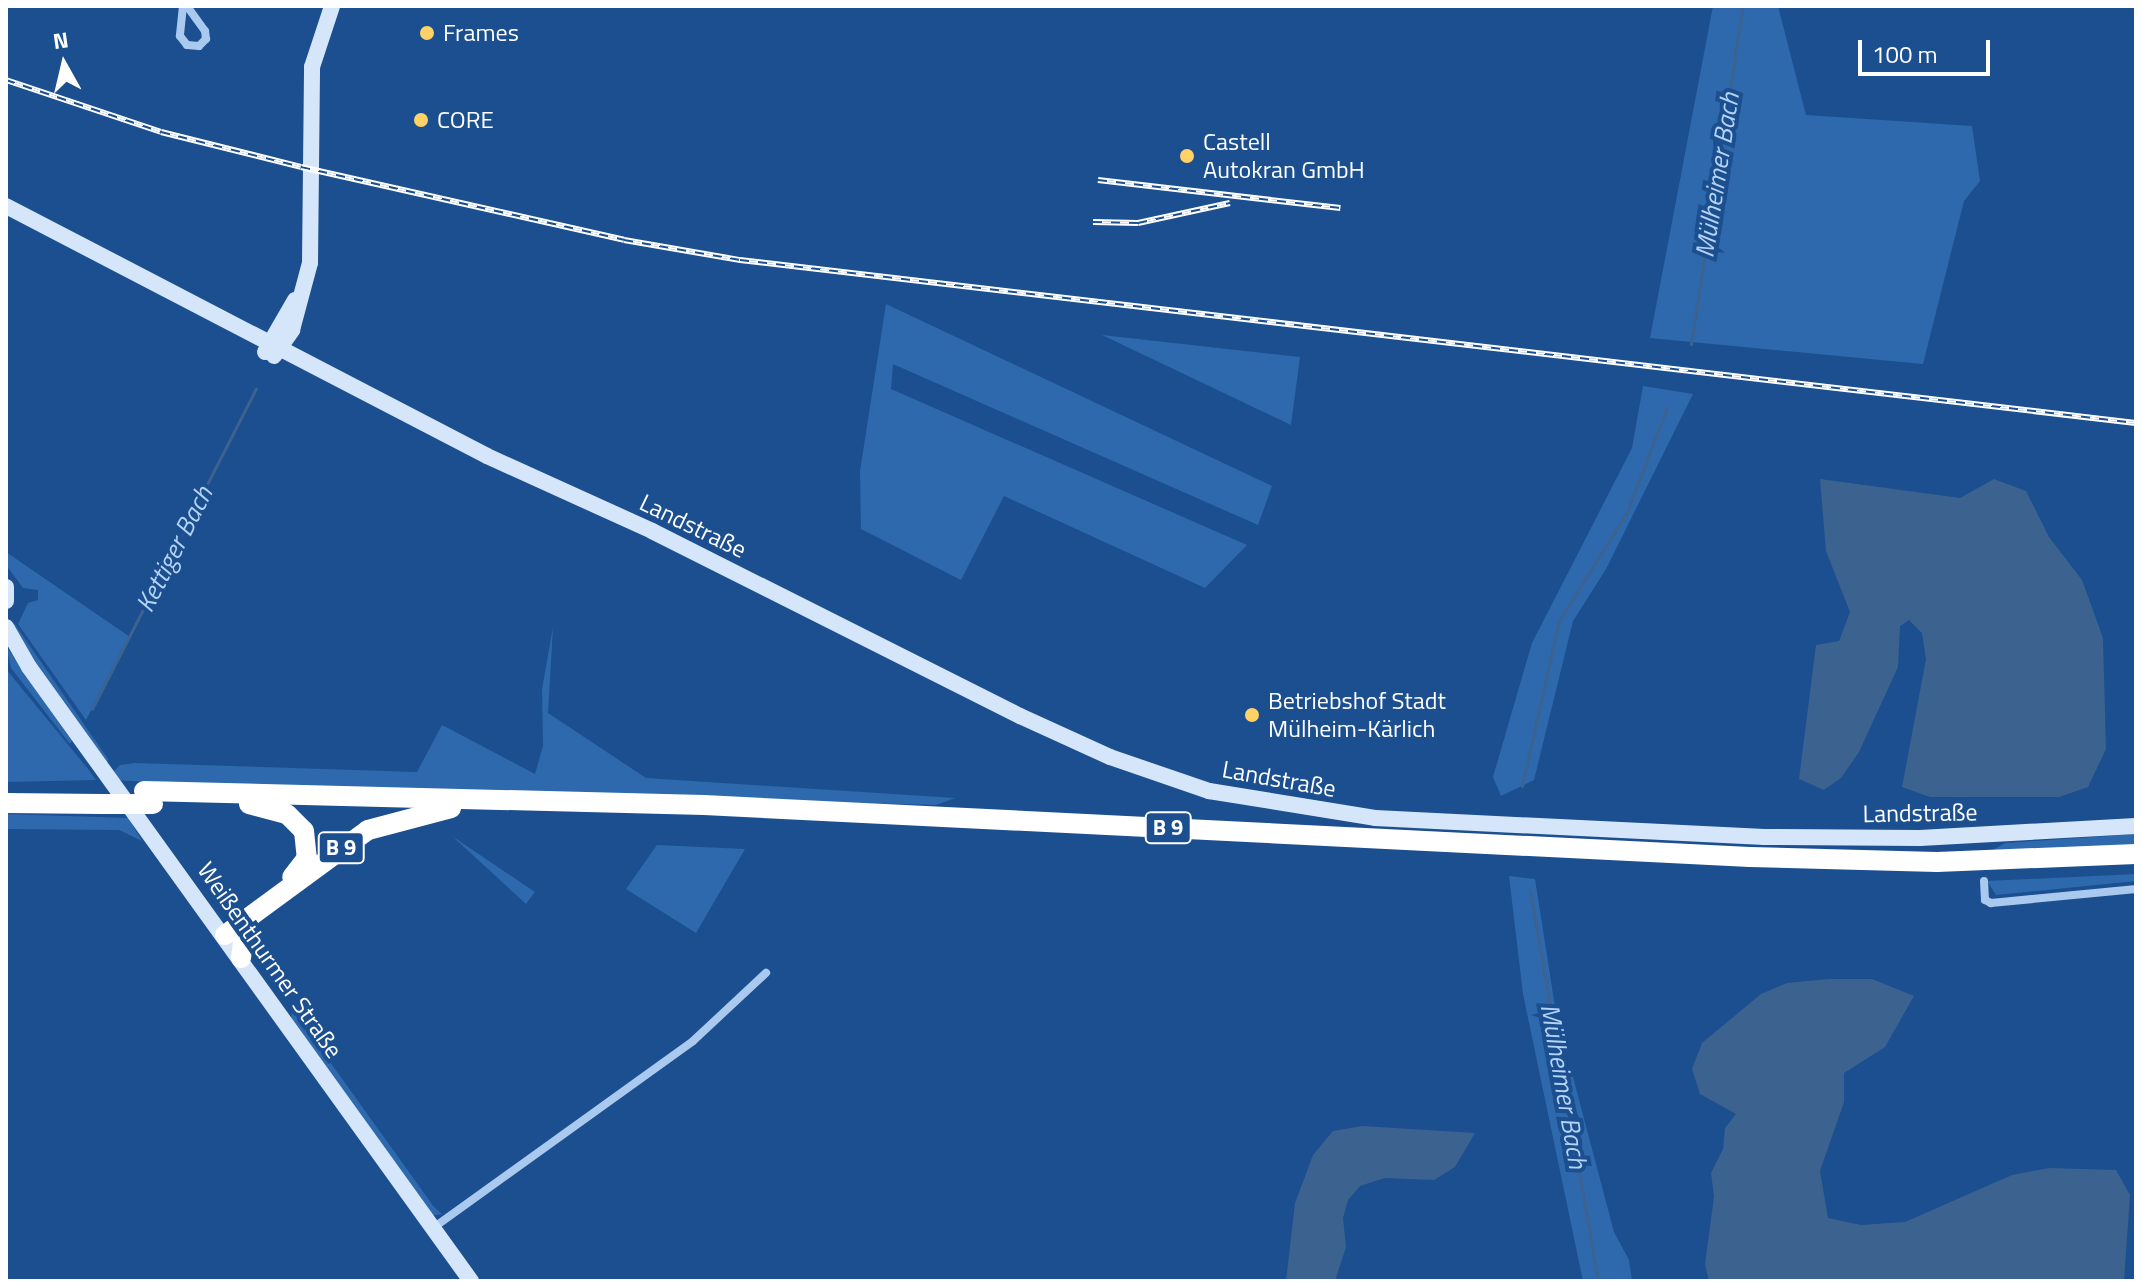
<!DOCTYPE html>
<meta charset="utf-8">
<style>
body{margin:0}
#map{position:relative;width:2142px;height:1287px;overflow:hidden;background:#1b4f8f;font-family:"Titillium Web",sans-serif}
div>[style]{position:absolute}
.green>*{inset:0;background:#2e69ad}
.water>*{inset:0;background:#3c6290}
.stream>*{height:3px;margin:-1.5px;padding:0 1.5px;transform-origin:1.5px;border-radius:1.5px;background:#3c6290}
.street>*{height:8px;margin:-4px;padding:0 4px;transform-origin:4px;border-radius:4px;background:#a9c9ee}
.secondary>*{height:16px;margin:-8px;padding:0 8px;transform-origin:8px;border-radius:8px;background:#d6e6fa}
.highway>*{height:20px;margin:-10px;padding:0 10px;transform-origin:10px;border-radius:10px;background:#fff}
.rail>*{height:6px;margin-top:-3px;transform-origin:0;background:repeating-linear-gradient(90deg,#1b4f8f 0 9px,#fff 0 18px);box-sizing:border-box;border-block:2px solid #fff}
.highway-bridge>*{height:20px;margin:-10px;padding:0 10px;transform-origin:10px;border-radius:10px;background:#fff}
.dots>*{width:22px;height:22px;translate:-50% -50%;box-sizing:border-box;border:4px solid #1b4f8f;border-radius:50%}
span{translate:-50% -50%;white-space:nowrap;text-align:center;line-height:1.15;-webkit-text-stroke:8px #1b4f8f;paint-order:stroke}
.shield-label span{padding:2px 6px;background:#1b4f8f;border:2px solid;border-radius:6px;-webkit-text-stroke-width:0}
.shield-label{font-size:22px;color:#fff;font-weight:700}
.poi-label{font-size:24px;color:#fff}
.left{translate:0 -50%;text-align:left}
.street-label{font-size:24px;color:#fff}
.water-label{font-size:26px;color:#b5d3f5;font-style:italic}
.frame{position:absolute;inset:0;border:8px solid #fff;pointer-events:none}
.north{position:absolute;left:24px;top:24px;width:80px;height:80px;-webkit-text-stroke:6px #1b4f8f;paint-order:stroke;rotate:352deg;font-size:22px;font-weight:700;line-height:32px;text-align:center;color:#fff}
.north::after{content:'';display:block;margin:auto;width:28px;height:36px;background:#fff;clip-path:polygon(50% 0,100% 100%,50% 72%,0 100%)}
.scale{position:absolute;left:1858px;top:40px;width:132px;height:36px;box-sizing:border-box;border:4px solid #fff;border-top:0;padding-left:10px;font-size:24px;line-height:28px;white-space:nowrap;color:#fff;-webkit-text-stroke:6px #1b4f8f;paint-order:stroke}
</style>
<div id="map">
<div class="green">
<i style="clip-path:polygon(1713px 6px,1778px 6px,1806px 115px,1972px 126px,1980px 181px,1964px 201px,1923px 364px,1650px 338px)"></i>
<i style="clip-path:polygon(886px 304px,1272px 486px,1258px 525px,893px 364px,891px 389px,1247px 545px,1205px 588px,1004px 496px,961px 580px,861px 529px,860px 471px)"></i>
<i style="clip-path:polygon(1102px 335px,1300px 357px,1291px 425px)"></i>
<i style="clip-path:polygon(1643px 386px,1693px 394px,1606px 569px,1573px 621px,1534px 780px,1501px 796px,1493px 777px,1532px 643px,1632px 448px)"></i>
<i style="clip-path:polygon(6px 552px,130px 637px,86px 720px,18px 624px,28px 603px,38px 600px,38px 590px,23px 588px,6px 565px)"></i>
<i style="clip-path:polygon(14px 623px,108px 759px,107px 764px,9px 625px)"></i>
<i style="clip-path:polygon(553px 627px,548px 713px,646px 778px,955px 798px,936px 805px,181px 784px,115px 780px,111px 774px,120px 765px,135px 763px,417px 772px,442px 725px,535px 774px,543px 746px,542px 689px)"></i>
<i style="clip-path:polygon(6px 646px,72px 741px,70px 744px,11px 668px)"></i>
<i style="clip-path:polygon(6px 669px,88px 769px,96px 780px,6px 782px)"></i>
<i style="clip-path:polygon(6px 814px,128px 818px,142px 841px,119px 830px,6px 829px)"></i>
<i style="clip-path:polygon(2136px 834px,2136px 846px,1993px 850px,2005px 843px)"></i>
<i style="clip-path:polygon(452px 836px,535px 892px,526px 904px)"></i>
<i style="clip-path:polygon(657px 845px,745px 849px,696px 933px,626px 889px)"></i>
<i style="clip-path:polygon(2136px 874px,2136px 881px,1996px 895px,1987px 881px)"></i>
<i style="clip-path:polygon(1509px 876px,1535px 879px,1566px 1077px,1573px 1077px,1614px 1232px,1629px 1260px,1632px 1281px,1583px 1281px,1523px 994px)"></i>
<i style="clip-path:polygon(292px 1009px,434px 1207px,442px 1214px,430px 1216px,291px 1020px)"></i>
</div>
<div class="water">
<i style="clip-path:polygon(1820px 479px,1960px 498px,1994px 479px,2026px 491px,2049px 537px,2082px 580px,2103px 638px,2106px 749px,2088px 787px,2059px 797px,1930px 797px,1902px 787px,1926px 659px,1922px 633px,1909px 620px,1900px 626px,1898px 667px,1859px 752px,1841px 778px,1824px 790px,1799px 779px,1816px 645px,1839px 641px,1850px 612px,1826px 551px)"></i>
<i style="clip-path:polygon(1829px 979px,1872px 979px,1914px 996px,1885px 1047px,1844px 1073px,1844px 1102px,1820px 1171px,1828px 1218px,1861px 1225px,1905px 1222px,2012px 1175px,2049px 1168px,2116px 1170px,2130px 1195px,2124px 1281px,1709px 1281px,1705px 1264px,1714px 1197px,1711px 1173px,1723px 1149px,1725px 1128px,1736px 1114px,1700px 1094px,1692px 1069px,1702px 1043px,1761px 994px,1787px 983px)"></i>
<i style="clip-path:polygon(1362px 1126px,1475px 1133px,1455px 1167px,1434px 1180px,1385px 1178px,1360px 1186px,1348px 1200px,1343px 1218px,1346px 1247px,1335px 1281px,1286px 1281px,1295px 1203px,1313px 1155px,1333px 1131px)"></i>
</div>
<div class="stream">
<i style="left:1691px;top:344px;width:342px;rotate:-81.3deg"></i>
<i style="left:92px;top:709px;width:360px;rotate:-62.9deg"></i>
<i style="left:1522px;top:786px;width:169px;rotate:-77.4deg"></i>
<i style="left:1559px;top:621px;width:128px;rotate:-58deg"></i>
<i style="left:1627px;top:512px;width:111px;rotate:-69deg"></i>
<i style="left:1530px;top:891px;width:396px;rotate:80.1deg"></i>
</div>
<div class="street">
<i style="left:183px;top:6px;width:30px;rotate:96deg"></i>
<i style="left:180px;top:36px;width:11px;rotate:52deg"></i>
<i style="left:187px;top:45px;width:12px;rotate:5deg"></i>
<i style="left:199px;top:46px;width:10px;rotate:-45deg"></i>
<i style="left:206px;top:39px;width:8px;rotate:-97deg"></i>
<i style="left:205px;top:31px;width:31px;rotate:-126deg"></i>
<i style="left:1984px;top:881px;width:19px;rotate:87deg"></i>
<i style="left:1985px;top:900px;width:7px;rotate:27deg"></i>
<i style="left:1991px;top:903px;width:146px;rotate:-5.5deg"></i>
<i style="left:433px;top:1228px;width:320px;rotate:-35.7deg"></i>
<i style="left:693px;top:1041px;width:100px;rotate:-43deg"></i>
</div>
<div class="secondary">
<i style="left:6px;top:206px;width:542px;rotate:27.46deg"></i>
<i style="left:487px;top:456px;width:181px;rotate:24.4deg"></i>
<i style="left:652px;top:531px;width:412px;rotate:26.7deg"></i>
<i style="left:1020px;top:716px;width:99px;rotate:24.5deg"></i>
<i style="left:1110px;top:757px;width:105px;rotate:19deg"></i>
<i style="left:1209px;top:791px;width:168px;rotate:9.2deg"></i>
<i style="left:1375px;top:818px;width:390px;rotate:2.8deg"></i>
<i style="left:1765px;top:837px;width:155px;rotate:0.4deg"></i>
<i style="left:1920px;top:838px;width:216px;rotate:-3.2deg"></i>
<i style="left:265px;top:352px;width:60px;rotate:-60deg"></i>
<i style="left:274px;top:356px;width:32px;rotate:-55deg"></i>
<i style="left:292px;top:330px;width:69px;rotate:-75deg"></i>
<i style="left:310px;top:263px;width:196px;rotate:-89.4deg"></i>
<i style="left:312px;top:67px;width:64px;rotate:-71.8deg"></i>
<i style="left:6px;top:587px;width:14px;rotate:90deg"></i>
<i style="left:6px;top:627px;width:46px;rotate:60.1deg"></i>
<i style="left:29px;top:667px;width:757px;rotate:54.25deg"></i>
</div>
<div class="highway">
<i style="left:144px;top:791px;width:560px;rotate:1.43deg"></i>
<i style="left:704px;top:805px;width:1047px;rotate:2.85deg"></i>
<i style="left:1750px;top:857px;width:187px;rotate:1.5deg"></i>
<i style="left:1937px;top:862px;width:199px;rotate:-2.3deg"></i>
<i style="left:6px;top:803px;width:96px;rotate:0.6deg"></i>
<i style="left:249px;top:804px;width:39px;rotate:15deg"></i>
<i style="left:287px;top:814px;width:24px;rotate:45deg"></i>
<i style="left:304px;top:831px;width:27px;rotate:84deg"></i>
<i style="left:307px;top:858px;width:24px;rotate:128deg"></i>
<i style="left:225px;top:935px;width:177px;rotate:-36.3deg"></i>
<i style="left:368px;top:830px;width:86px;rotate:-14.8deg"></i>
<i style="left:241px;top:958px;width:39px;rotate:-83deg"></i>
</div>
<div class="rail">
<i style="left:6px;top:80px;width:163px;rotate:18.5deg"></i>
<i style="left:161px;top:132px;width:144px;rotate:14deg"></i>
<i style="left:301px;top:167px;width:331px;rotate:12.7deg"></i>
<i style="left:624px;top:240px;width:118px;rotate:9.8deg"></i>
<i style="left:740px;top:260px;width:1405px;rotate:6.66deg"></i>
<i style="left:1098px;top:180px;width:244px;rotate:6.6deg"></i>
<i style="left:1093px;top:222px;width:45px;rotate:1.3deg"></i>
<i style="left:1138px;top:223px;width:94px;rotate:-12.3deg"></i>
</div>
<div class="highway-bridge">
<i style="left:102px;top:804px;width:51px"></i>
</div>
<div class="dots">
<i style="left:427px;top:33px;background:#ffd166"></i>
<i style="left:421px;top:120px;background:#ffd166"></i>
<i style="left:1187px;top:156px;background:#ffd166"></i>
<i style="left:1252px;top:715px;background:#ffd166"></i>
</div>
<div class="shield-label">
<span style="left:1168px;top:828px">B 9</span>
<span style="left:341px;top:848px">B 9</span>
</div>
<div class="poi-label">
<span class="left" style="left:443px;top:33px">Frames</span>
<span class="left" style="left:437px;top:120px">CORE</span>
<span class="left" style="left:1203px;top:156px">Castell<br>Autokran GmbH</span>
<span class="left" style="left:1268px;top:715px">Betriebshof Stadt<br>Mülheim-Kärlich</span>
</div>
<div class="street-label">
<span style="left:693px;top:526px;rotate:26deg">Landstraße</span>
<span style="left:1279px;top:779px;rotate:10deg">Landstraße</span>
<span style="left:1920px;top:813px;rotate:-1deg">Landstraße</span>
<span style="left:270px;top:960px;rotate:55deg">Weißenthurmer Straße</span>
</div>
<div class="water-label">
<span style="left:1717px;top:175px;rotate:-81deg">Mülheimer Bach</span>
<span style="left:174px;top:549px;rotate:-63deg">Kettiger Bach</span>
<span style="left:1564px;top:1086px;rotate:80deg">Mülheimer Bach</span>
</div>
<div class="frame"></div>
<div class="north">N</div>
<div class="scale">100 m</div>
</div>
